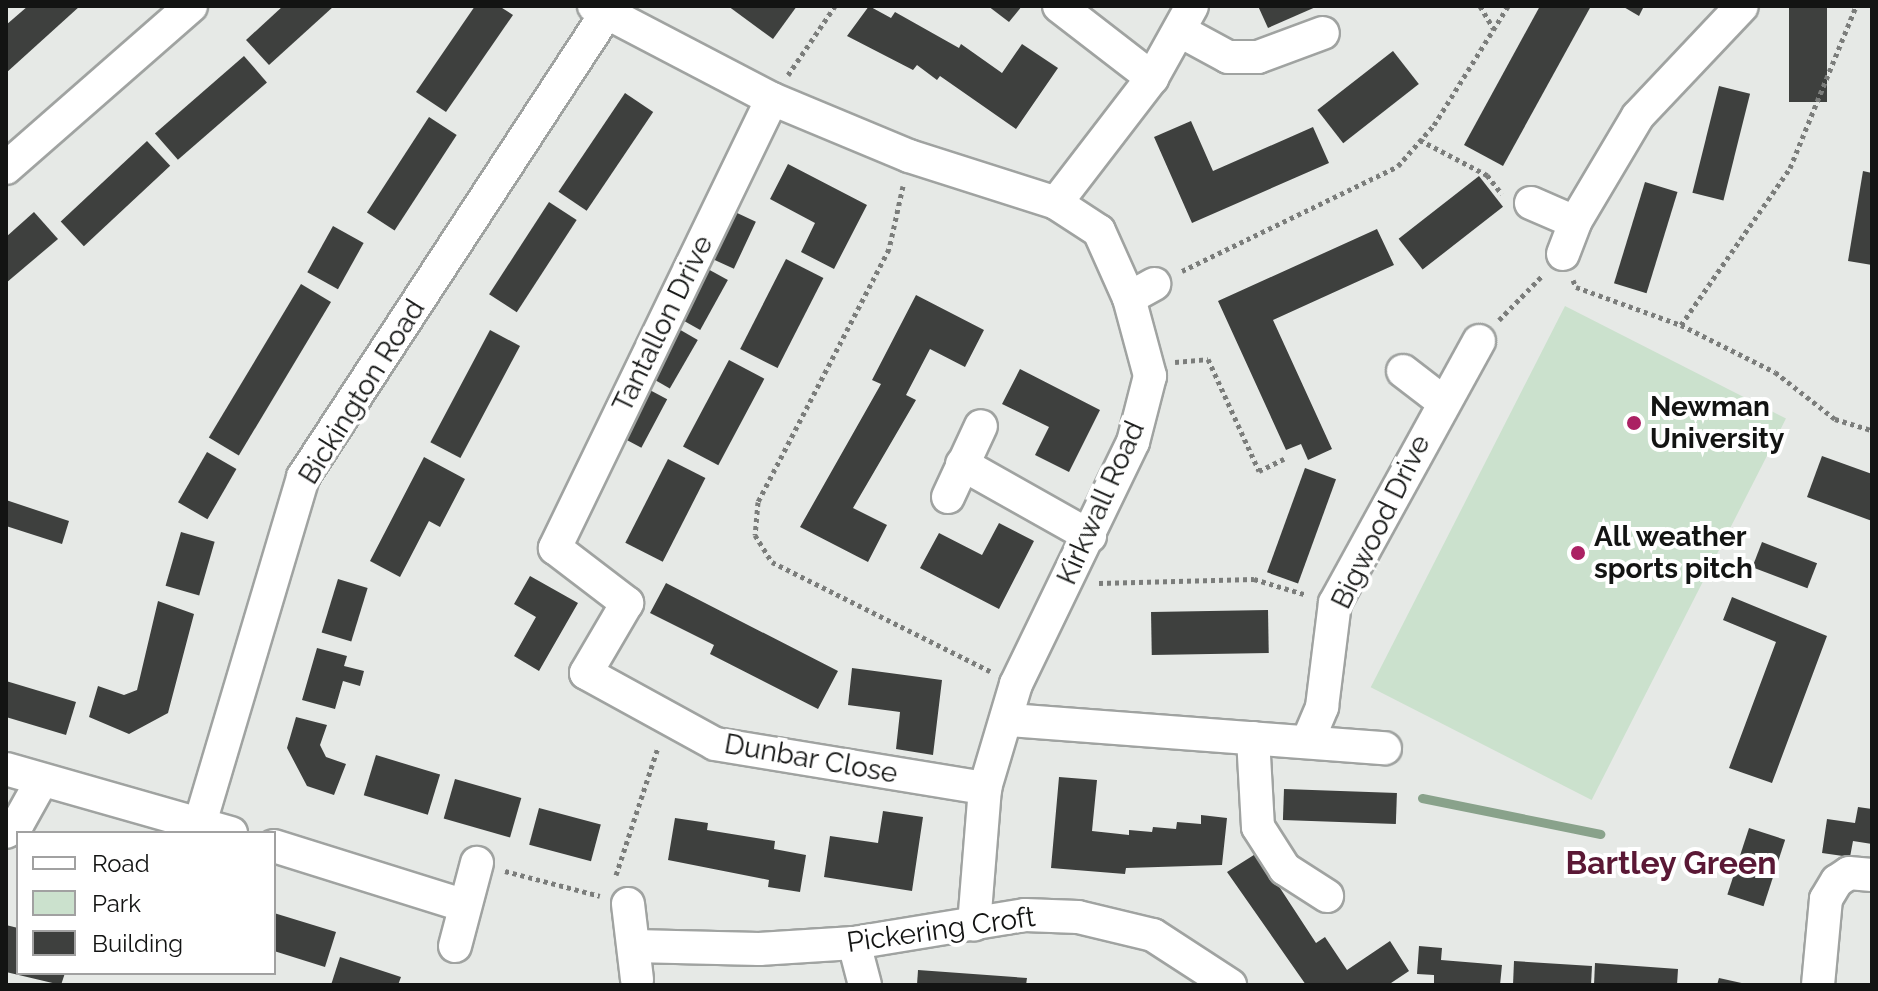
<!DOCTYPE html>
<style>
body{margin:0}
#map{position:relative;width:1878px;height:991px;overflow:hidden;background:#e6e9e6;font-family:Raleway,sans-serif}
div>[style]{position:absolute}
.green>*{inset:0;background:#cbe1cd;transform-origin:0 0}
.stream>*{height:9px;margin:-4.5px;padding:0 4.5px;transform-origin:4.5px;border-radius:4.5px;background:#89a28b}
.building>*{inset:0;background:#3e403e;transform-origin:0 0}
.path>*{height:5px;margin-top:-2.5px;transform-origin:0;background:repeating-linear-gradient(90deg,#7b7d7b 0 4px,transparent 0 8px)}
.roads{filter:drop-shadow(2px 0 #a0a3a1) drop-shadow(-2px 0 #a0a3a1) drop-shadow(0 2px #a0a3a1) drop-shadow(0 -2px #a0a3a1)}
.minor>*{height:32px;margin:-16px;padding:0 16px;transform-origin:16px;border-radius:16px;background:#fff}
.dots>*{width:22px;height:22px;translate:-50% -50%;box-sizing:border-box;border:4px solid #fff;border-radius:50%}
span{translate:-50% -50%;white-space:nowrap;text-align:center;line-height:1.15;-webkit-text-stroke:8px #fff;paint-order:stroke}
.street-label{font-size:28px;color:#131413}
.poi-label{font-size:28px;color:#131413;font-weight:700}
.left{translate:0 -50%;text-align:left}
.quarter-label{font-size:32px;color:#5a1835;font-weight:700}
.frame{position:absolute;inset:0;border:8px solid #131413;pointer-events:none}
.legend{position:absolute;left:16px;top:831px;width:260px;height:144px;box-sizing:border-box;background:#fff;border:2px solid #a1a1a1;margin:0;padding:10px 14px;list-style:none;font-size:24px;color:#131413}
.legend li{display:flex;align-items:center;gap:16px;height:40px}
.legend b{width:40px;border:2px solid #a1a1a1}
</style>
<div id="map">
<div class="green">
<i style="left:1565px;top:306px;width:248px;height:428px;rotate:27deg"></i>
</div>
<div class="stream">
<i style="left:1422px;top:798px;width:182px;rotate:11.4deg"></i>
</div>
<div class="building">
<i style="clip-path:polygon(28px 6px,80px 6px,6px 73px,6px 25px)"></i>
<i style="clip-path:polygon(283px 6px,334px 6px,269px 65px,246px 40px)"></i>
<i style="clip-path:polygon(475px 6px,499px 6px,513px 15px,446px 112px,416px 92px)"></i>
<i style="clip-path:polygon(728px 6px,797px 6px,773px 39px)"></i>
<i style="clip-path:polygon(869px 6px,891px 18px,895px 12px,959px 48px,961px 44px,1002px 73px,1022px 44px,1058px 68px,1016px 129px,940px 76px,937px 80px,917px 65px,913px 70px,847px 36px)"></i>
<i style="clip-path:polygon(988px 6px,1022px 6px,1009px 22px)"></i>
<i style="clip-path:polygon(1258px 6px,1318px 6px,1268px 28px)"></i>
<i style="clip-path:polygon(1540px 6px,1591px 6px,1503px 166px,1464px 145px)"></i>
<i style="clip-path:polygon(1622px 6px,1644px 6px,1639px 16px)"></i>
<i style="left:1789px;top:6px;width:38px;height:96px"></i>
<i style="left:1393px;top:51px;width:42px;height:96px;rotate:52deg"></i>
<i style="left:244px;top:56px;width:35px;height:118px;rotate:49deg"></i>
<i style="left:1719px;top:86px;width:32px;height:110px;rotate:14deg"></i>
<i style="left:625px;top:93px;width:34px;height:119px;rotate:34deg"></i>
<i style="left:429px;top:117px;width:33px;height:114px;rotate:33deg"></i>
<i style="clip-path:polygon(1191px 121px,1213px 171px,1313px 127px,1329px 163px,1192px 223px,1154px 137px)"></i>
<i style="left:147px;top:141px;width:34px;height:118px;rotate:47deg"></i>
<i style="clip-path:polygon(788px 164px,867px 205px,834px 269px,801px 252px,815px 223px,770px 199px)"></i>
<i style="clip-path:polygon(1863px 171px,1872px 173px,1872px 265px,1848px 261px)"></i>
<i style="left:1479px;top:176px;width:39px;height:102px;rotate:52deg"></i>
<i style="left:1645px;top:182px;width:34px;height:106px;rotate:17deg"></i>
<i style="left:549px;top:202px;width:33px;height:110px;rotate:33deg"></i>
<i style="clip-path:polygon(34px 212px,58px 239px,6px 283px,6px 237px)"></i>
<i style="left:735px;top:212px;width:23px;height:52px;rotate:25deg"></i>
<i style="left:333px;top:226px;width:35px;height:53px;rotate:29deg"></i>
<i style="clip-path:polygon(1377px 229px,1394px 265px,1273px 320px,1332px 449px,1308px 460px,1301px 444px,1286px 450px,1218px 301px)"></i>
<i style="left:786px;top:259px;width:42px;height:101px;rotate:27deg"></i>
<i style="left:706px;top:268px;width:25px;height:57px;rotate:29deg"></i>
<i style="left:301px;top:284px;width:35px;height:179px;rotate:31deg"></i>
<i style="clip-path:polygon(916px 295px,984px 330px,965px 367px,930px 349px,906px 395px,916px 400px,853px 508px,887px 525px,868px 562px,800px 527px,881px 384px,872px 380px)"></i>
<i style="left:677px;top:328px;width:24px;height:56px;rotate:30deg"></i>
<i style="left:490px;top:330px;width:34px;height:127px;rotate:28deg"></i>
<i style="left:729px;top:360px;width:40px;height:98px;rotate:28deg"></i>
<i style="clip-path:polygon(1020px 369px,1100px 410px,1069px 472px,1035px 455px,1049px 427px,1002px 404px)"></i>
<i style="left:646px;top:388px;width:24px;height:55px;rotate:28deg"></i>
<i style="left:207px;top:452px;width:34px;height:58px;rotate:30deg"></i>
<i style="clip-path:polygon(1822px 456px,1872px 474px,1872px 521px,1807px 497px)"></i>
<i style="clip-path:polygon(424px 457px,465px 479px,440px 527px,429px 521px,400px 577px,370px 561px)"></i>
<i style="left:668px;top:459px;width:42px;height:94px;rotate:27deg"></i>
<i style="left:1305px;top:468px;width:33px;height:111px;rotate:20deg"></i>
<i style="clip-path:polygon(6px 500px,69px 521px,62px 544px,6px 526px)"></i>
<i style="clip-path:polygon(999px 523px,1034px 541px,999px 609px,920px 568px,939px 533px,982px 555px)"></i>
<i style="left:181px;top:532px;width:35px;height:56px;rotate:16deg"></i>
<i style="left:1762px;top:542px;width:59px;height:27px;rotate:21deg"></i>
<i style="clip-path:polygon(530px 576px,578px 603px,539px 671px,514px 656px,536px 617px,514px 604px)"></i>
<i style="left:338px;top:579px;width:31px;height:56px;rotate:17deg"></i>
<i style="clip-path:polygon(666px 583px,838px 671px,818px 709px,710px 654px,714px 645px,650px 613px)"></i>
<i style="clip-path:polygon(1732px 597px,1827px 636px,1772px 783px,1729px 768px,1776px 642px,1723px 620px)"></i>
<i style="clip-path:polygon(158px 601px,194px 614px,168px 713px,129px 734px,89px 717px,98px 686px,124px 695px,137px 690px)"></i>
<i style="left:1268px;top:610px;width:43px;height:117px;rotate:89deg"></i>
<i style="clip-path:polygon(317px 648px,347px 656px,344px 666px,364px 671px,360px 686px,343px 681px,335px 709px,302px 700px)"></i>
<i style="clip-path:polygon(852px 668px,942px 680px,933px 755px,896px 749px,900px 712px,848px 705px)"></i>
<i style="clip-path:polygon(6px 681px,76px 702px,66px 735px,6px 717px)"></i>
<i style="clip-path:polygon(296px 717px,327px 725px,320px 745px,326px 757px,346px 764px,334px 795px,307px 786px,287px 748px)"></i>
<i style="left:376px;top:755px;width:67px;height:42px;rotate:17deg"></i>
<i style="clip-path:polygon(1059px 777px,1097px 780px,1092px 831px,1129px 835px,1129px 830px,1152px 832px,1153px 827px,1176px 829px,1177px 822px,1201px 824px,1201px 815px,1227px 818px,1222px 865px,1126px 868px,1125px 874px,1051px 868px)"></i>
<i style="left:455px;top:779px;width:69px;height:41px;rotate:16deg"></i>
<i style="left:1284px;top:789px;width:113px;height:31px;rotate:2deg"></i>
<i style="clip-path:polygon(1858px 807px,1872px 809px,1872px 844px,1853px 841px,1850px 857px,1822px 853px,1827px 819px,1855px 823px)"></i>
<i style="left:539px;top:808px;width:64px;height:38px;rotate:15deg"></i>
<i style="clip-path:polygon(883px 811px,923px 817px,912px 891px,824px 877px,830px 836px,878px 843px)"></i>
<i style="clip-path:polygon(675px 818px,708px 823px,707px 830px,775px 841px,774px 849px,806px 855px,800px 892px,768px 887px,769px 880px,668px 860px)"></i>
<i style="left:1749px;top:828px;width:38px;height:70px;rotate:18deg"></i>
<i style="clip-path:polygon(1257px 853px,1316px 943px,1325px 937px,1347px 970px,1390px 941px,1409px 971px,1388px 985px,1306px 985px,1227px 872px)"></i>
<i style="clip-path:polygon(274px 913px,336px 932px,325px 967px,274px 951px)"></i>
<i style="clip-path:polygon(6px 925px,18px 928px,18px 973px,65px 973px,61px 985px,6px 972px)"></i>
<i style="clip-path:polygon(1419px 946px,1442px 948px,1441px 960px,1502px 965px,1500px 985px,1434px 985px,1434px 975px,1417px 974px)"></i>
<i style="clip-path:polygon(340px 957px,401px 977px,398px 985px,331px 985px)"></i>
<i style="clip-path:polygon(1514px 961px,1592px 966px,1591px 985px,1513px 985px)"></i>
<i style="clip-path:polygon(1595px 963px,1678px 969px,1677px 985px,1594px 985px)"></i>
<i style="clip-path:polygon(918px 970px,1027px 978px,1026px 985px,917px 985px)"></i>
<i style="clip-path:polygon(1719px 978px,1746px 984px,1745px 985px,1717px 985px)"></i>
</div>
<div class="path">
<i style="left:1480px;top:6px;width:27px;rotate:59deg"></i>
<i style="left:788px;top:75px;width:83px;rotate:-55.7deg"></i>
<i style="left:1420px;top:140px;width:76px;rotate:27.6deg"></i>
<i style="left:1487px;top:175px;width:24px;rotate:52deg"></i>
<i style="left:903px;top:186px;width:65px;rotate:102.5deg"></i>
<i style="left:889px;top:249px;width:285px;rotate:117.4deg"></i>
<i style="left:758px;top:502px;width:33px;rotate:95deg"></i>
<i style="left:755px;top:535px;width:32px;rotate:58deg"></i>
<i style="left:772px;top:562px;width:244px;rotate:26.6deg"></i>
<i style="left:1182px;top:271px;width:240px;rotate:-25.9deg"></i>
<i style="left:1398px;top:166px;width:55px;rotate:-48.7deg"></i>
<i style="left:1434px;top:125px;width:140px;rotate:-58.1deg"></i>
<i style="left:1573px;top:280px;width:8px;rotate:67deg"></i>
<i style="left:1576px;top:287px;width:112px;rotate:19.9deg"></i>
<i style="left:1681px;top:325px;width:105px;rotate:26.6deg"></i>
<i style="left:1775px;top:372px;width:76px;rotate:38.1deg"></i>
<i style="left:1835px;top:419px;width:39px;rotate:17deg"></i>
<i style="left:1499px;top:320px;width:62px;rotate:-45.7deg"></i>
<i style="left:1681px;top:325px;width:191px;rotate:-55.2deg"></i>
<i style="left:1790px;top:168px;width:175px;rotate:-67.8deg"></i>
<i style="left:1175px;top:362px;width:33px;rotate:-5deg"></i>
<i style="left:1208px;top:359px;width:123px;rotate:65.5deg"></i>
<i style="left:1259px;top:471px;width:28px;rotate:-26deg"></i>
<i style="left:1099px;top:583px;width:155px;rotate:-1.5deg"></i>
<i style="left:1254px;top:579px;width:55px;rotate:16.8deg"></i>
<i style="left:505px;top:871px;width:98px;rotate:14.7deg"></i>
<i style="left:616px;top:875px;width:135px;rotate:-71.8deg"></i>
</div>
<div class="roads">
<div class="minor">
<i style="left:594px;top:6px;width:201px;rotate:27.6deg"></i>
<i style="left:772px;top:99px;width:148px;rotate:22.6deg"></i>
<i style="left:909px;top:156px;width:154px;rotate:17.7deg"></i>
<i style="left:1056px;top:203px;width:51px;rotate:33.1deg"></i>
<i style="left:1099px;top:231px;width:73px;rotate:65.9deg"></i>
<i style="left:1129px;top:298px;width:81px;rotate:74.9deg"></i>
<i style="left:1150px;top:376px;width:68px;rotate:104.4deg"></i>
<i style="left:1133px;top:442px;width:269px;rotate:115.8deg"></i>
<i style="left:1016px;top:684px;width:109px;rotate:106.6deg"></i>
<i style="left:985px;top:788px;width:137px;rotate:94.6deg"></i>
<i style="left:1059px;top:6px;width:118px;rotate:37.7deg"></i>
<i style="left:1182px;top:32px;width:52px;rotate:28.5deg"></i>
<i style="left:1228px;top:57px;width:30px"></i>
<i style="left:1258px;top:57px;width:69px;rotate:-20.3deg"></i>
<i style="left:772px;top:99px;width:499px;rotate:115.8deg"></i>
<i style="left:555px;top:548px;width:91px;rotate:37.4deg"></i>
<i style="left:627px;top:603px;width:81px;rotate:120.4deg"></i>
<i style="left:586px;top:673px;width:147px;rotate:28.8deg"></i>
<i style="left:715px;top:744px;width:274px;rotate:9.3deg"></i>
<i style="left:6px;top:168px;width:246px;rotate:-41.2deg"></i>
<i style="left:1056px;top:203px;width:158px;rotate:-52.5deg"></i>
<i style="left:1152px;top:78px;width:82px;rotate:-60.9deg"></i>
<i style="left:1531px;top:203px;width:48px;rotate:23.4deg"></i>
<i style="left:1563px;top:254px;width:34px;rotate:-69deg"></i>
<i style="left:1575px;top:222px;width:123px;rotate:-59.3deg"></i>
<i style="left:1638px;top:116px;width:151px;rotate:-46.6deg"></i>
<i style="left:1129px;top:298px;width:29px;rotate:-29deg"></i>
<i style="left:1403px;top:371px;width:49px;rotate:37.6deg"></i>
<i style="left:962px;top:464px;width:147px;rotate:29.4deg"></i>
<i style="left:948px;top:497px;width:78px;rotate:-65.1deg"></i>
<i style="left:1009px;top:720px;width:377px;rotate:4.3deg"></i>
<i style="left:1253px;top:738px;width:89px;rotate:86.8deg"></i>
<i style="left:1258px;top:827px;width:50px;rotate:57.3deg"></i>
<i style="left:1285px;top:869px;width:50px;rotate:32.7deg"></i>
<i style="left:1309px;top:738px;width:34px;rotate:-67deg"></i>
<i style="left:1322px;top:707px;width:105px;rotate:-82.9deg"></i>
<i style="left:1335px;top:603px;width:299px;rotate:-61.2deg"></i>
<i style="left:6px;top:769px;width:234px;rotate:15.9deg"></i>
<i style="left:200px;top:823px;width:361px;rotate:-73.4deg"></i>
<i style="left:303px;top:477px;width:563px;rotate:-56.82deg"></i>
<i style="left:6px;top:832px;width:13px;rotate:-32deg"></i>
<i style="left:17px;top:825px;width:51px;rotate:-60.9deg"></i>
<i style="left:274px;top:846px;width:200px;rotate:17.4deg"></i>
<i style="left:628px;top:904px;width:76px;rotate:83.2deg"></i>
<i style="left:854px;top:943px;width:43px;rotate:75.3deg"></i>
<i style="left:455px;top:946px;width:86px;rotate:-75.2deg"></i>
<i style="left:634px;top:946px;width:125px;rotate:1.4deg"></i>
<i style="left:759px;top:949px;width:95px;rotate:-3.6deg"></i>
<i style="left:854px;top:943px;width:173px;rotate:-9.3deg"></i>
<i style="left:1025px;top:915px;width:53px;rotate:2.2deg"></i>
<i style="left:1078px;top:917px;width:77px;rotate:13.5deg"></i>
<i style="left:1153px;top:935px;width:92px;rotate:33deg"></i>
<i style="left:1818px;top:985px;width:86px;rotate:-84.7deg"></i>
<i style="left:1826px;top:899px;width:21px;rotate:-59deg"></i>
<i style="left:1837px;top:881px;width:14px;rotate:-34deg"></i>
<i style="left:1849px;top:873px;width:23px;rotate:5deg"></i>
</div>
</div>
<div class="dots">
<i style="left:1634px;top:423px;background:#ab2163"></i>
<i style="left:1578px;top:553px;background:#ab2163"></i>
</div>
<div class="street-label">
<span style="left:663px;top:324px;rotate:-64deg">Tantallon Drive</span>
<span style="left:362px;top:392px;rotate:-58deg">Bickington Road</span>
<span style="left:1101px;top:503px;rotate:-66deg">Kirkwall Road</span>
<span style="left:1381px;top:522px;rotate:-64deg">Bigwood Drive</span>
<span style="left:811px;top:759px;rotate:10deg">Dunbar Close</span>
<span style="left:941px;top:930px;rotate:-8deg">Pickering Croft</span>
</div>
<div class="poi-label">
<span class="left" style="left:1650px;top:423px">Newman<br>University</span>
<span class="left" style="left:1594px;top:553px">All weather<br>sports pitch</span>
</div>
<div class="quarter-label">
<span style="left:1671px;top:863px">Bartley Green</span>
</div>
<div class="frame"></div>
<ul class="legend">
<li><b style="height:10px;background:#fff"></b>Road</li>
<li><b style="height:22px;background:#cbe1cd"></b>Park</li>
<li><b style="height:22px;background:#3e403e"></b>Building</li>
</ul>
</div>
